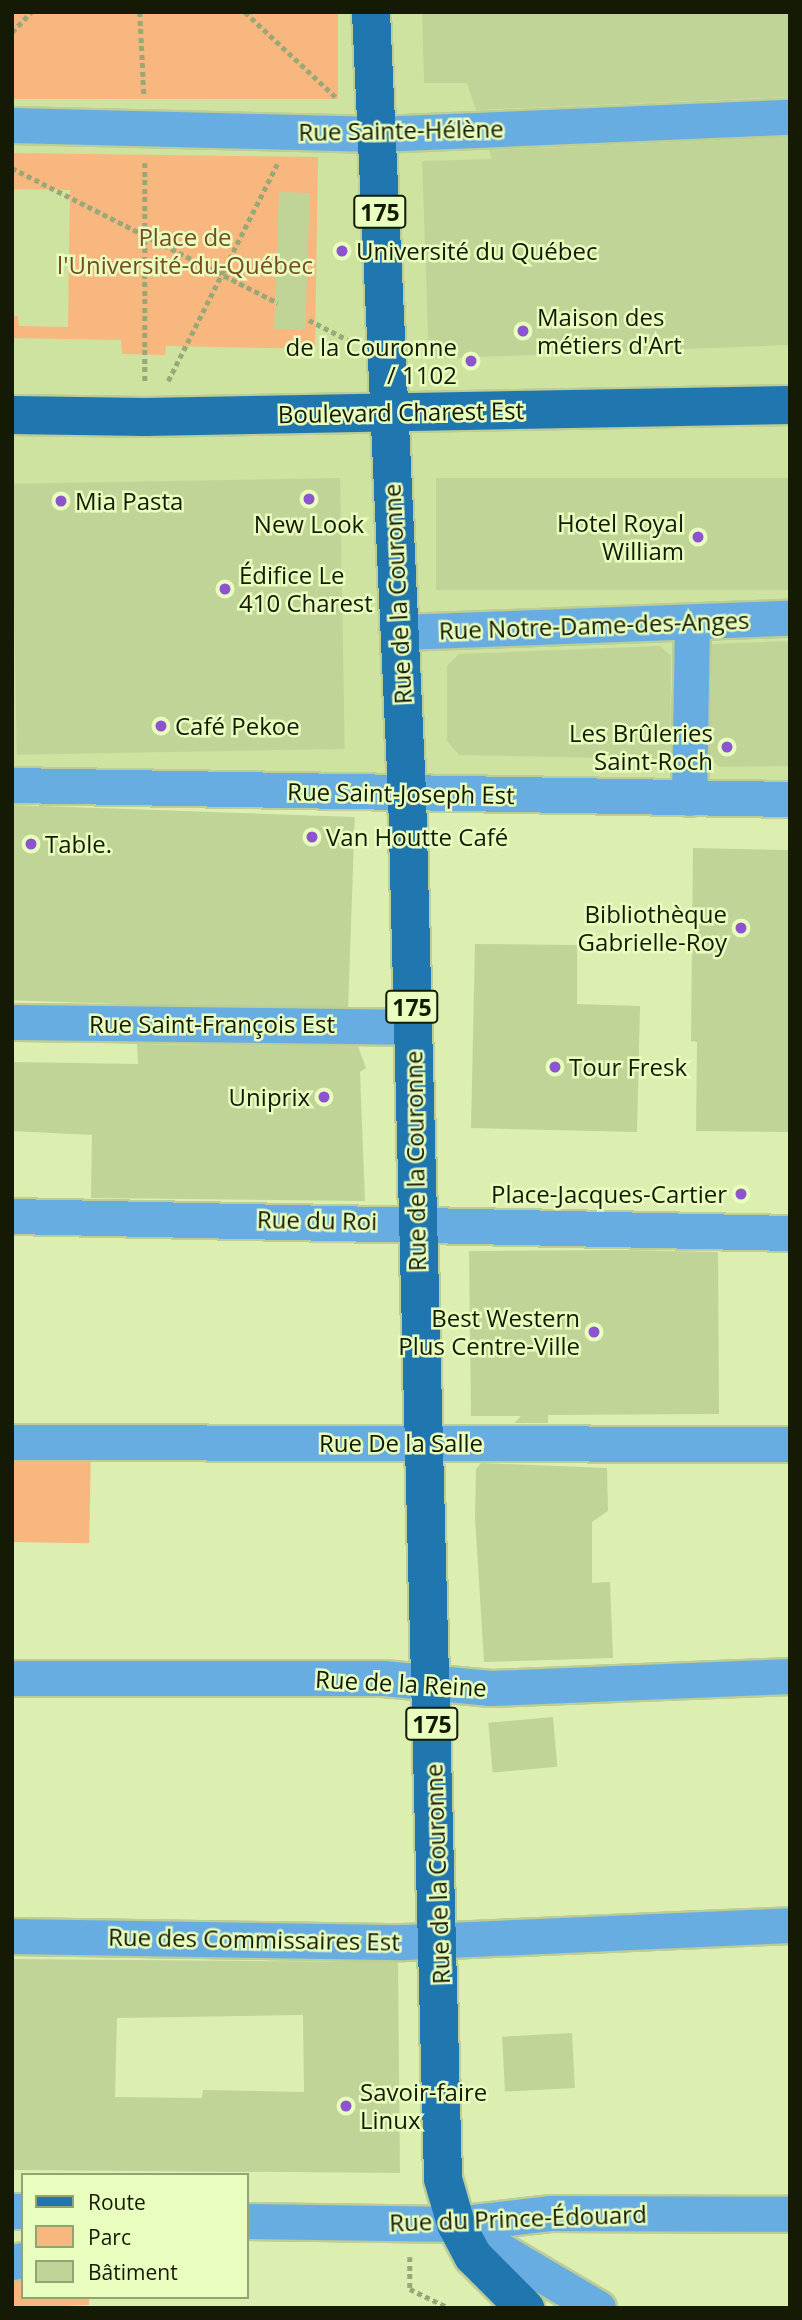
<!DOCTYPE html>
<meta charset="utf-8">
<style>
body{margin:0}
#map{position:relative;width:802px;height:2320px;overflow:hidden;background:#dcefb1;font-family:"Open Sans",sans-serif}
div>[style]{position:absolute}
.built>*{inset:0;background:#cee39f;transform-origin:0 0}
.green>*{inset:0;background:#f7b77f;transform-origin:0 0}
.building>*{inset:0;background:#c1d497;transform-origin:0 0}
.path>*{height:4.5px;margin-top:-2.25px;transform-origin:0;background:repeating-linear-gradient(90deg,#9aa878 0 5px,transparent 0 8.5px)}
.roads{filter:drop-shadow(2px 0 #bccd95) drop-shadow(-2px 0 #bccd95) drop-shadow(0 2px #bccd95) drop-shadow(0 -2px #bccd95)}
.minor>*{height:35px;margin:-17.5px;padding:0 17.5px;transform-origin:17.5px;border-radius:17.5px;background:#68ade1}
.major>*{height:38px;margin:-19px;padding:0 19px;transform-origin:19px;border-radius:19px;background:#2077af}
.dots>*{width:19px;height:19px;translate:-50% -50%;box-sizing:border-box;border:4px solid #e9fdbe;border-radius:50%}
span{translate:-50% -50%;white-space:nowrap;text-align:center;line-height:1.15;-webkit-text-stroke:5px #e9fdbe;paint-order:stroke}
.shield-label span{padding:2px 5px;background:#e9fdbe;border:2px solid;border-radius:5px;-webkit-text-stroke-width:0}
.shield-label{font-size:23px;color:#141a04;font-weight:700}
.street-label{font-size:24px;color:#141a04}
.park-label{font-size:24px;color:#764c23}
.poi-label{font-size:24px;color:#141a04}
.left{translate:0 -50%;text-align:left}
.right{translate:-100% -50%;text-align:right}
.frame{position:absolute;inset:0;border:14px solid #141a04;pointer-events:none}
.legend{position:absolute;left:21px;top:2173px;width:228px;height:126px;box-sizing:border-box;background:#e9fdbe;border:2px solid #94a274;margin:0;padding:9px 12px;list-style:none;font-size:21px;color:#141a04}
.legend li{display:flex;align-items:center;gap:14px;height:35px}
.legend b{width:35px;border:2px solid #94a274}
</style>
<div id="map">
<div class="built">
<i style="left:12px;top:12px;width:778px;height:776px"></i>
</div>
<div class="green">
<i style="left:12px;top:12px;width:326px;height:87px"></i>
<i style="clip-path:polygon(12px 153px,318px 157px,315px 349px,166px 346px,165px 355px,122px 354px,121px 340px,12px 338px,12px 316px,18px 316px,19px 326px,68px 327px,70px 190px,12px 189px)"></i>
<i style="left:12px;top:1442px;width:79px;height:100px;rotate:1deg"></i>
<i style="clip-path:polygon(23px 2280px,23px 2297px,89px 2297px,89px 2305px,12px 2308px,12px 2282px)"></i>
</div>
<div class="building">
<i style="clip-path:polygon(422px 12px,790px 12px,790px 97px,476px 110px,467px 83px,424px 83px)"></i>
<i style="clip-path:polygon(790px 137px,790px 345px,429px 359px,422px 161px,492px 159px,489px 150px)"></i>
<i style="left:279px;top:192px;width:31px;height:137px;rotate:2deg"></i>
<i style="left:340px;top:478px;width:271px;height:328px;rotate:89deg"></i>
<i style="left:790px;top:478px;width:112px;height:354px;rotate:90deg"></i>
<i style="clip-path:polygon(790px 641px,790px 766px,719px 767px,710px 758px,712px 644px)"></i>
<i style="clip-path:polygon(660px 646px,671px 656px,670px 752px,663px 759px,459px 755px,447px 741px,447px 666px,459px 654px)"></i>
<i style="left:12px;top:805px;width:343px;height:195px;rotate:2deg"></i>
<i style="clip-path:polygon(693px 848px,790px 850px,790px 1132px,696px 1131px,697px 1042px,691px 1041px)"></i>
<i style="clip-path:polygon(475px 944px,577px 945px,577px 1004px,640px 1006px,637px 1132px,471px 1128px)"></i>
<i style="clip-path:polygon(137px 1044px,358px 1046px,366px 1068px,360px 1072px,365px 1201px,91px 1198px,92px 1135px,12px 1131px,12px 1062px,138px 1064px)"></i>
<i style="clip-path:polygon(626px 1250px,718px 1252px,719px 1414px,548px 1415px,548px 1423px,514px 1423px,521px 1416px,471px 1416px,469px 1251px)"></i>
<i style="clip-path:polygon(481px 1463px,607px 1468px,608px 1511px,592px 1522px,592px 1583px,610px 1582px,613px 1658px,484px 1662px,475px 1517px,476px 1469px)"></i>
<i style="left:553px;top:1717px;width:50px;height:65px;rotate:85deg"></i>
<i style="clip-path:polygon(evenodd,12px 1959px,398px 1962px,400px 2173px,12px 2170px,12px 1959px,303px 2015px,304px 2092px,203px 2090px,202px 2098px,115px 2097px,117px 2018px,303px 2015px)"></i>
<i style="left:572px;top:2033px;width:55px;height:70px;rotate:87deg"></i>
</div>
<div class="path">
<i style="left:140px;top:12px;width:82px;rotate:87.2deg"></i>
<i style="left:245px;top:12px;width:127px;rotate:43.1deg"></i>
<i style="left:12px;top:32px;width:28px;rotate:-46deg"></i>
<i style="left:145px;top:163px;width:218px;rotate:90deg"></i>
<i style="left:12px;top:168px;width:298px;rotate:26.9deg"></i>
<i style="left:309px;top:320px;width:48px;rotate:27.1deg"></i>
<i style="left:168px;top:381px;width:243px;rotate:-63.3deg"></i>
<i style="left:410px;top:2257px;width:32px;rotate:90deg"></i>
<i style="left:410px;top:2289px;width:43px;rotate:26deg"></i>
</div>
<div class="roads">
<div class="minor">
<i style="left:12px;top:125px;width:366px;rotate:1.4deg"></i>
<i style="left:378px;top:134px;width:412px;rotate:-2.4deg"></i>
<i style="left:399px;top:632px;width:391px;rotate:-2.1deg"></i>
<i style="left:12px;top:785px;width:778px;rotate:1.03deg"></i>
<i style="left:689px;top:798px;width:176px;rotate:-89deg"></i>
<i style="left:12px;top:1022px;width:400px;rotate:0.7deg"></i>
<i style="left:12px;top:1216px;width:778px;rotate:1.25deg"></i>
<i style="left:12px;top:1442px;width:778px;rotate:0.15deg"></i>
<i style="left:12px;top:1678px;width:371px"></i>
<i style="left:383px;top:1678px;width:108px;rotate:5.3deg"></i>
<i style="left:491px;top:1688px;width:299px;rotate:-2.3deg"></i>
<i style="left:12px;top:1936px;width:391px;rotate:0.9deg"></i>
<i style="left:403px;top:1942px;width:387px;rotate:-2.5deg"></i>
<i style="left:12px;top:2211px;width:11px"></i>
<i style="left:247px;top:2221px;width:209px;rotate:0.8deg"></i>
<i style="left:456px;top:2224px;width:96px;rotate:-6.6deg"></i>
<i style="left:551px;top:2213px;width:239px;rotate:0.2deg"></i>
<i style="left:456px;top:2224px;width:165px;rotate:30.6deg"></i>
<i style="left:12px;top:2262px;width:11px;rotate:-10deg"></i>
</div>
<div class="major">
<i style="left:371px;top:12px;width:782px;rotate:87.36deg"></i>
<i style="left:407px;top:793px;width:1386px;rotate:88.51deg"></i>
<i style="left:443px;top:2179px;width:47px;rotate:73.9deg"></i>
<i style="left:456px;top:2224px;width:36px;rotate:62deg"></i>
<i style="left:473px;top:2256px;width:74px;rotate:45deg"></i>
<i style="left:12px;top:415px;width:133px;rotate:0.9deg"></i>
<i style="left:145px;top:417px;width:645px;rotate:-1.07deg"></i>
</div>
</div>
<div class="dots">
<i style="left:342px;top:251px;background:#8c55cd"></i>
<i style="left:523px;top:331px;background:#8c55cd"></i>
<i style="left:471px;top:361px;background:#8c55cd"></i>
<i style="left:309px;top:499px;background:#8c55cd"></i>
<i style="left:61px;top:501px;background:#8c55cd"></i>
<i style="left:698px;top:537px;background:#8c55cd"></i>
<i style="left:225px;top:589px;background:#8c55cd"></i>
<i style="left:161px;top:726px;background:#8c55cd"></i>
<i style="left:727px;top:747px;background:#8c55cd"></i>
<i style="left:312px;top:837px;background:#8c55cd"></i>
<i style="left:31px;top:844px;background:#8c55cd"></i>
<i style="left:741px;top:928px;background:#8c55cd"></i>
<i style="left:555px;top:1067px;background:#8c55cd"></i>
<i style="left:324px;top:1097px;background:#8c55cd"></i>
<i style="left:741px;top:1194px;background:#8c55cd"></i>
<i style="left:594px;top:1332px;background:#8c55cd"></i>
<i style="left:346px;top:2106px;background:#8c55cd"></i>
</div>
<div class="shield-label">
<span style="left:380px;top:212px">175</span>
<span style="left:412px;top:1007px">175</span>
<span style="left:432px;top:1724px">175</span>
</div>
<div class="street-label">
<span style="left:401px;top:130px;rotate:-1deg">Rue Sainte-Hélène</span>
<span style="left:401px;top:412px;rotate:-1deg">Boulevard Charest Est</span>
<span style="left:397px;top:594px;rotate:-93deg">Rue de la Couronne</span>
<span style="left:594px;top:625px;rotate:-2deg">Rue Notre-Dame-des-Anges</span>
<span style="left:401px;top:793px;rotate:1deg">Rue Saint-Joseph Est</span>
<span style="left:212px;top:1024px">Rue Saint-François Est</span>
<span style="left:415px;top:1161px;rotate:-91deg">Rue de la Couronne</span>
<span style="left:317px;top:1220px;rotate:1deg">Rue du Roi</span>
<span style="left:401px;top:1443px">Rue De la Salle</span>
<span style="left:401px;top:1683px;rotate:3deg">Rue de la Reine</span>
<span style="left:437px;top:1874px;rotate:-92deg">Rue de la Couronne</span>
<span style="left:254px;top:1939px;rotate:1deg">Rue des Commissaires Est</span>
<span style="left:518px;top:2218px;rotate:-2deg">Rue du Prince-Édouard</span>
</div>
<div class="park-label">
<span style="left:185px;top:251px">Place de<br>l'Université-du-Québec</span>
</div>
<div class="poi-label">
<span class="left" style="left:356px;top:251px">Université du Québec</span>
<span class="left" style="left:537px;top:331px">Maison des<br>métiers d'Art</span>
<span class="right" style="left:457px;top:361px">de la Couronne<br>/ 1102</span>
<span class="left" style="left:75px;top:501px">Mia Pasta</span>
<span class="right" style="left:684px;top:537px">Hotel Royal<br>William</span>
<span style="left:309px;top:524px">New Look</span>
<span class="left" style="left:239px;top:589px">Édifice Le<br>410 Charest</span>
<span class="left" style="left:175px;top:726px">Café Pekoe</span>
<span class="right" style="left:713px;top:747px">Les Brûleries<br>Saint-Roch</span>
<span class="left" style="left:326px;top:837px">Van Houtte Café</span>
<span class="left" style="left:45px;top:844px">Table.</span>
<span class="right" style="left:727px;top:928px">Bibliothèque<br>Gabrielle-Roy</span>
<span class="left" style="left:569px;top:1067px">Tour Fresk</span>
<span class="right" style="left:310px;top:1097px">Uniprix</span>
<span class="right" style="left:727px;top:1194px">Place-Jacques-Cartier</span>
<span class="right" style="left:580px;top:1332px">Best Western<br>Plus Centre-Ville</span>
<span class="left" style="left:360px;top:2106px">Savoir-faire<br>Linux</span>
</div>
<div class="frame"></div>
<ul class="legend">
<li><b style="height:9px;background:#2077af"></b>Route</li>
<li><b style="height:19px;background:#f7b77f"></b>Parc</li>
<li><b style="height:19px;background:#c1d497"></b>Bâtiment</li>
</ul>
</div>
